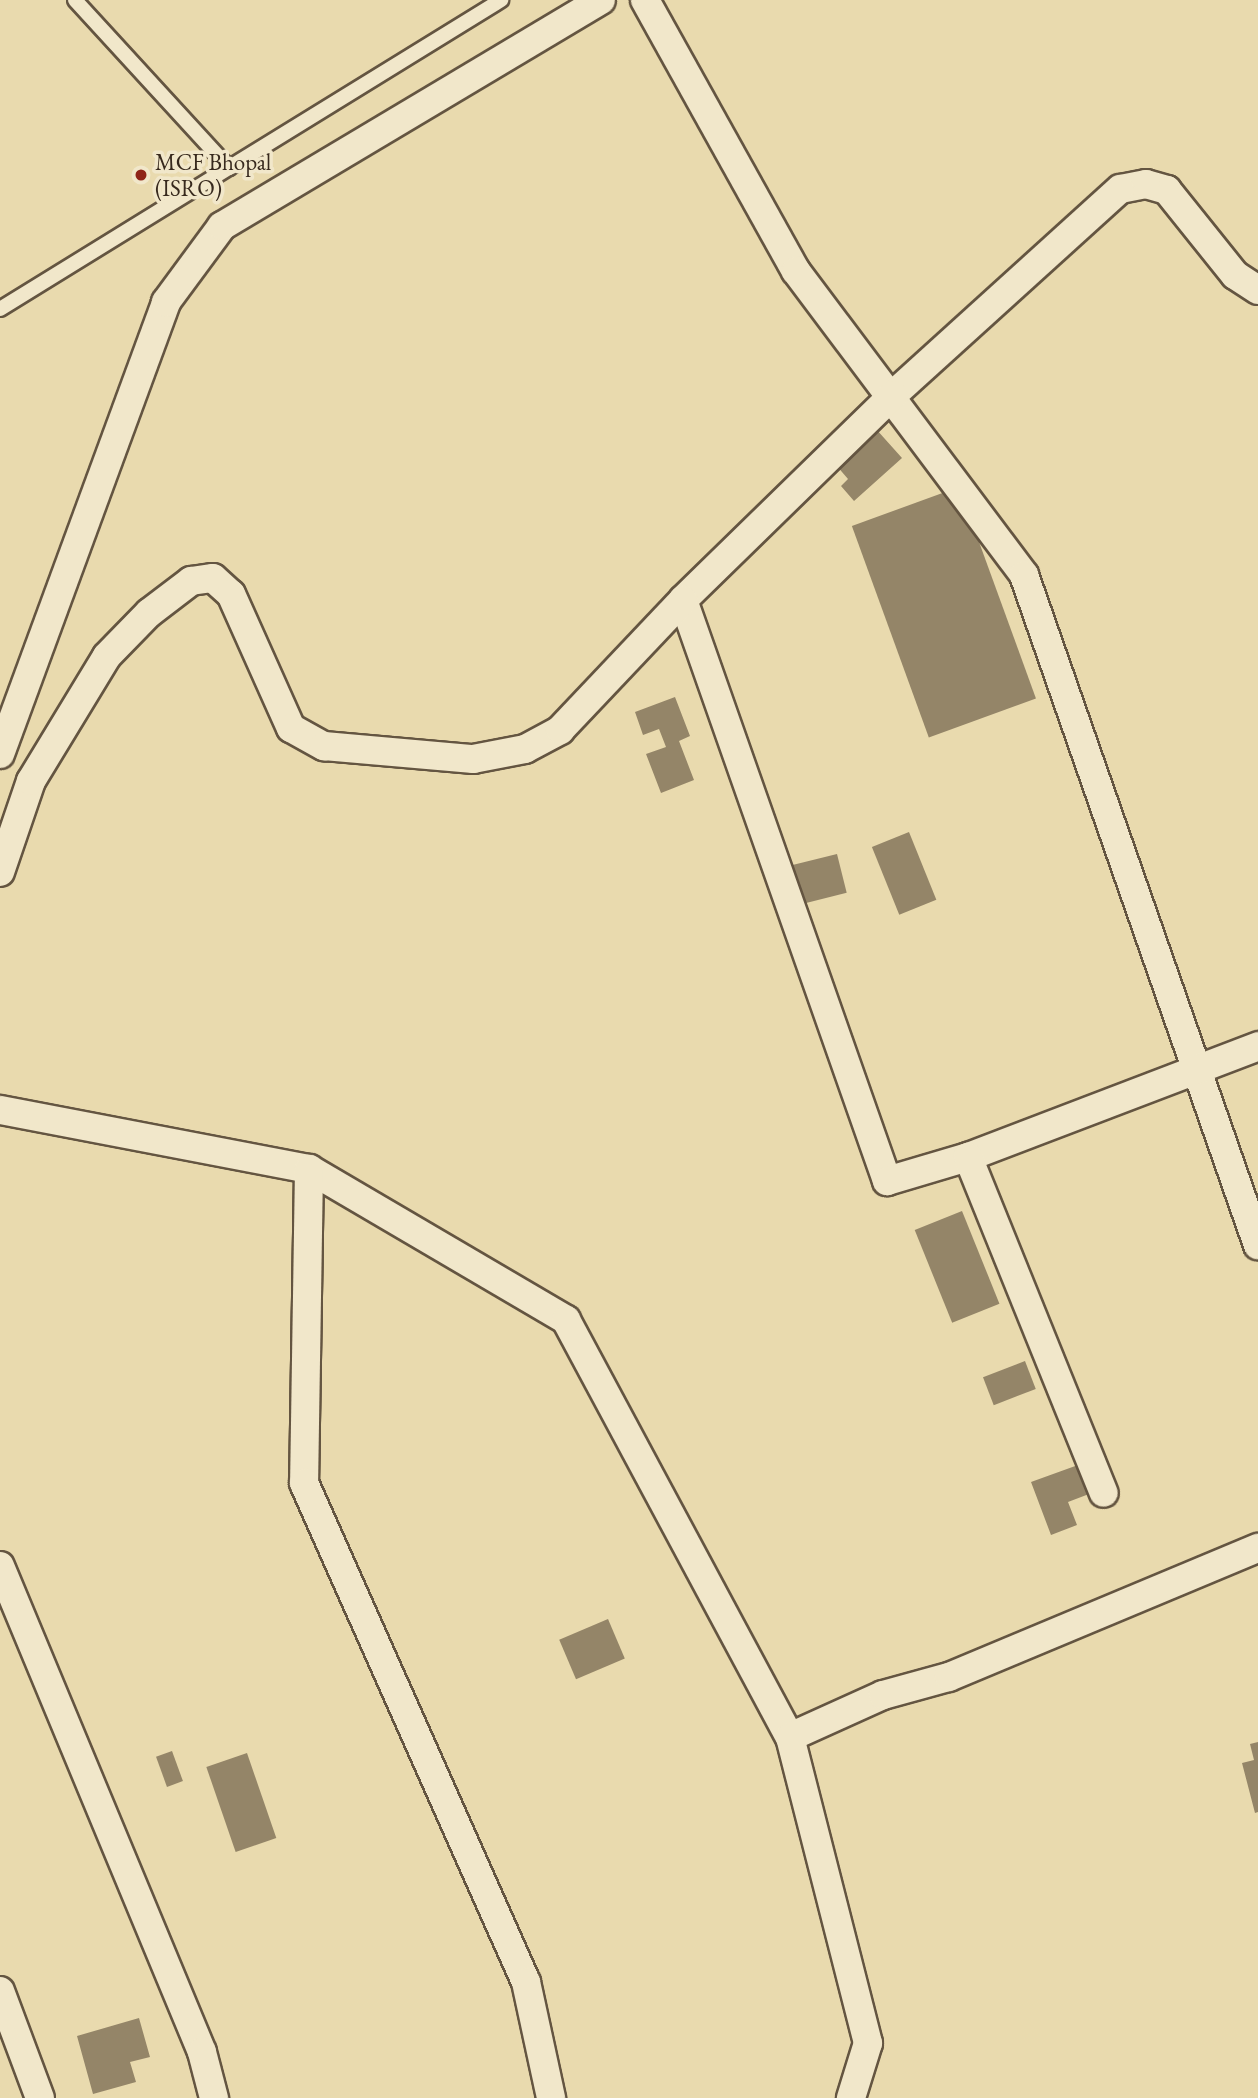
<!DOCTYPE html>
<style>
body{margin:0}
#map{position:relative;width:1258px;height:2098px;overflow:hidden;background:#e9daae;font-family:"EB Garamond",serif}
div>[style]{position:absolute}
.building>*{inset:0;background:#948568;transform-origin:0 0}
.roads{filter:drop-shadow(2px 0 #645541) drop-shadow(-2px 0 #645541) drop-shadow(0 2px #645541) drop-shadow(0 -2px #645541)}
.lane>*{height:14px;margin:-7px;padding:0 7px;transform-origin:7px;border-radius:7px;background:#f1e7ca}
.street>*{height:28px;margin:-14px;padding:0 14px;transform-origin:14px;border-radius:14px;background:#f1e7ca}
.dots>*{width:19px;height:19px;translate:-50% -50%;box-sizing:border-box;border:4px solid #f1e7ca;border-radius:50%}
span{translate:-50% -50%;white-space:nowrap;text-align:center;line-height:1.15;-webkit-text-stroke:7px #f1e7ca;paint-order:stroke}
.poi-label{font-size:23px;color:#37291d}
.left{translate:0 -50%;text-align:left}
</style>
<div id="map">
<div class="building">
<i style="clip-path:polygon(876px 429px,902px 458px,854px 501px,841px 486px,848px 479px,836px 465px)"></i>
<i style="left:959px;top:487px;width:225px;height:114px;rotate:70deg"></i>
<i style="clip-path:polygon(675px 697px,690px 736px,679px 741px,694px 780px,661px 793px,646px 754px,666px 747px,659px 729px,643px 735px,635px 712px)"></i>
<i style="left:909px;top:832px;width:73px;height:40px;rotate:68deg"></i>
<i style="left:837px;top:854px;width:40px;height:50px;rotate:76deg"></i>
<i style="left:962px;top:1211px;width:100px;height:51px;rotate:68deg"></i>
<i style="left:1025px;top:1361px;width:30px;height:45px;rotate:69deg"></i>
<i style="clip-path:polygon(1078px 1465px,1089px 1494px,1068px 1502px,1077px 1525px,1051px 1535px,1031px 1482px)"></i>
<i style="left:608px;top:1619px;width:43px;height:53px;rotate:67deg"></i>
<i style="clip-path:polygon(1258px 1742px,1258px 1812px,1255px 1813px,1242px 1763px,1254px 1760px,1250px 1744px)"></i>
<i style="left:172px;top:1751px;width:32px;height:17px;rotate:70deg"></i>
<i style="left:247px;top:1753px;width:90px;height:43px;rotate:71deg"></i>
<i style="clip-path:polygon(139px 2018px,150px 2057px,130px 2062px,136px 2082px,93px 2094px,77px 2036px)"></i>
</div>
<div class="roads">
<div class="lane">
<i style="left:75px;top:0;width:228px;rotate:47.5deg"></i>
<i style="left:0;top:309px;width:589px;rotate:-31.66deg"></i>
</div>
<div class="street">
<i style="left:645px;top:0;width:310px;rotate:60.9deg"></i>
<i style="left:796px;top:271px;width:380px;rotate:53.1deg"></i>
<i style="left:1024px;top:575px;width:710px;rotate:70.75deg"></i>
<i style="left:1258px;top:290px;width:27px;rotate:-147deg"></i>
<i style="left:1235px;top:275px;width:109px;rotate:-128.7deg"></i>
<i style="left:1167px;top:190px;width:22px;rotate:-164deg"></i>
<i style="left:1146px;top:184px;width:26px;rotate:169deg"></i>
<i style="left:1120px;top:189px;width:307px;rotate:137.8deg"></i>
<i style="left:893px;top:395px;width:293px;rotate:135.7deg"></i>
<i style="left:683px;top:600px;width:616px;rotate:70.65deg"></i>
<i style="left:887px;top:1181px;width:84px;rotate:-16.5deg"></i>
<i style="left:968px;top:1157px;width:311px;rotate:-20.9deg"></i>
<i style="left:0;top:754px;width:482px;rotate:-69.8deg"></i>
<i style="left:166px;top:302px;width:94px;rotate:-53.6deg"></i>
<i style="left:222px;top:226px;width:441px;rotate:-30.8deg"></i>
<i style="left:0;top:872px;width:96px;rotate:-71.2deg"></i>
<i style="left:31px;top:781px;width:146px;rotate:-58.7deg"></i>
<i style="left:107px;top:656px;width:60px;rotate:-45.7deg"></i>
<i style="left:149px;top:613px;width:53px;rotate:-37.3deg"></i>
<i style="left:191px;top:581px;width:22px;rotate:-8deg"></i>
<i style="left:213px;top:578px;width:24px;rotate:42deg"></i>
<i style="left:231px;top:594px;width:147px;rotate:65.9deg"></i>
<i style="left:291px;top:728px;width:38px;rotate:29deg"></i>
<i style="left:324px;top:746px;width:150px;rotate:5deg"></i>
<i style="left:473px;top:759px;width:53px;rotate:-10.9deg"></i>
<i style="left:525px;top:749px;width:40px;rotate:-28deg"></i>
<i style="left:560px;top:730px;width:179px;rotate:-46.6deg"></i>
<i style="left:0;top:1110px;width:315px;rotate:10.8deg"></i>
<i style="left:309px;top:1169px;width:298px;rotate:30.4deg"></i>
<i style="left:566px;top:1320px;width:473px;rotate:61.8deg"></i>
<i style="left:790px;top:1737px;width:316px;rotate:75.7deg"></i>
<i style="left:868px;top:2043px;width:58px;rotate:107.2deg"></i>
<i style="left:968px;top:1157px;width:362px;rotate:68deg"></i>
<i style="left:309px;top:1169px;width:314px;rotate:90.9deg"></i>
<i style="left:304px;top:1483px;width:546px;rotate:66.02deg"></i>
<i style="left:526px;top:1982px;width:119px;rotate:77.8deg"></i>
<i style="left:0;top:1566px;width:526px;rotate:67.43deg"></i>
<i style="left:202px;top:2052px;width:48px;rotate:75.4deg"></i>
<i style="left:790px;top:1737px;width:102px;rotate:-24.3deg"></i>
<i style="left:883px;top:1695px;width:68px;rotate:-15.3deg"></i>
<i style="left:949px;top:1677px;width:335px;rotate:-22.7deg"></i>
<i style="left:0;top:1991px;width:114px;rotate:69.5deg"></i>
</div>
</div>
<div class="dots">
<i style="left:141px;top:175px;background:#8f2418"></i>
</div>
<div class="poi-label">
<span class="left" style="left:155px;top:175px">MCF Bhopal<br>(ISRO)</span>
</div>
</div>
